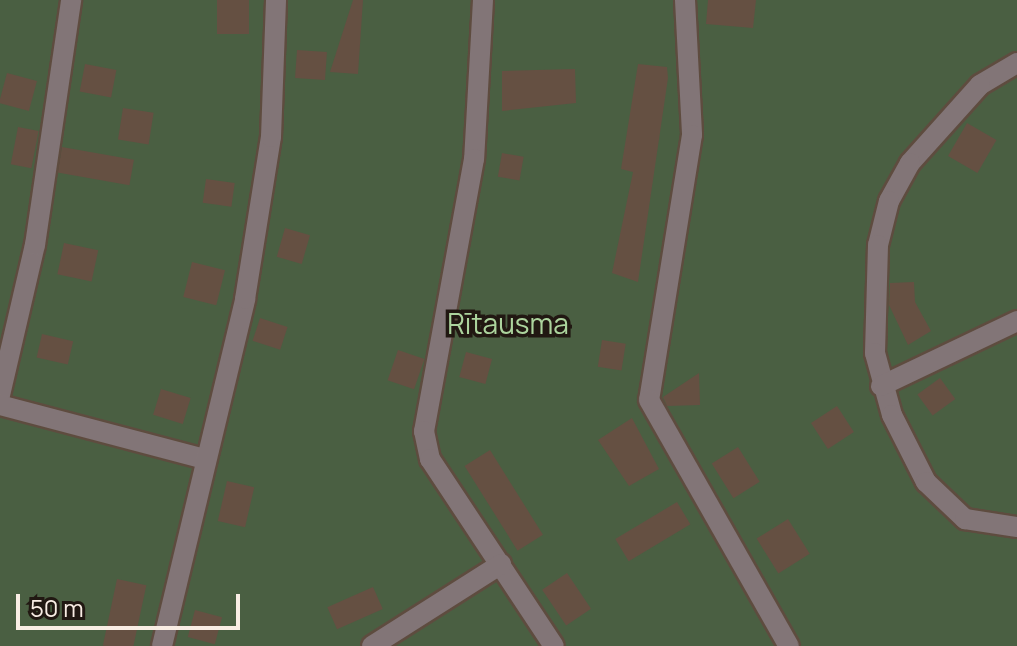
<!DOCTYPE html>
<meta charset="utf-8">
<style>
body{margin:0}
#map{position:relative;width:1017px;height:646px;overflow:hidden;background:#402d20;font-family:Manrope,sans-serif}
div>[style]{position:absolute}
.green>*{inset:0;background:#4a5f42;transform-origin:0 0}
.building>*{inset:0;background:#655042;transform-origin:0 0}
.roads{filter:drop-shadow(2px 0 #5e4c3f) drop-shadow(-2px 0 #5e4c3f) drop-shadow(0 2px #5e4c3f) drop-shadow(0 -2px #5e4c3f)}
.minor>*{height:20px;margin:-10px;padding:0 10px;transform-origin:10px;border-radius:10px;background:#827577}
span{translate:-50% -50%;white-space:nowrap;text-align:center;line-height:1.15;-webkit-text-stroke:7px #211812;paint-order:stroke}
.park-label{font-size:28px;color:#acd49d}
.scale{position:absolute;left:16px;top:594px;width:224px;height:36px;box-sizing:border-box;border:4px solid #f9ede4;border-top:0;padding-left:10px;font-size:24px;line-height:28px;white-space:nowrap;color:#f9ede4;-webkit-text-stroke:6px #211812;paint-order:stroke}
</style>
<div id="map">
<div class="green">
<i style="left:0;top:0;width:1017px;height:646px"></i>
</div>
<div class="building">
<i style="left:217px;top:0;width:32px;height:34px"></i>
<i style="clip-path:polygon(353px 0,363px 0,358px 74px,330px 72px)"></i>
<i style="clip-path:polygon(708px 0,756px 0,753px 28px,706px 24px)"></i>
<i style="left:297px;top:50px;width:30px;height:28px;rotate:4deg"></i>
<i style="left:85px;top:64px;width:32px;height:28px;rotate:11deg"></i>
<i style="clip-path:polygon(638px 64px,667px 67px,668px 78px,638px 282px,612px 273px,633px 172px,621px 169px)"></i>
<i style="clip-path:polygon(575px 69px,576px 103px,502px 111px,502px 71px)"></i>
<i style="left:7px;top:73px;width:31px;height:31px;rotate:15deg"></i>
<i style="left:123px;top:108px;width:31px;height:32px;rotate:9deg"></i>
<i style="left:967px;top:123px;width:34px;height:38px;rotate:30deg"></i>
<i style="left:18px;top:127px;width:21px;height:38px;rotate:11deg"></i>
<i style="left:62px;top:147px;width:73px;height:26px;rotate:10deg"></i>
<i style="left:502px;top:153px;width:22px;height:24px;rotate:10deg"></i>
<i style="left:206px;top:179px;width:29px;height:24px;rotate:8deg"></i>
<i style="left:285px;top:228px;width:26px;height:30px;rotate:16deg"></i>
<i style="left:64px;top:243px;width:35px;height:32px;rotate:12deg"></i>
<i style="left:192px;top:262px;width:34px;height:36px;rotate:14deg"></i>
<i style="clip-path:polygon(914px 282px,915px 302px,931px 331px,908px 345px,889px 305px,890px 283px)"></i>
<i style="left:260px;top:318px;width:29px;height:24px;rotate:18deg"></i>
<i style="left:42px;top:334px;width:32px;height:24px;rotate:13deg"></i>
<i style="left:602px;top:340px;width:24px;height:27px;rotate:9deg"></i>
<i style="left:398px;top:350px;width:28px;height:32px;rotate:19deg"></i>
<i style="left:466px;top:352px;width:27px;height:26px;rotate:15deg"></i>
<i style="clip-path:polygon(699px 373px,700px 405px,667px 406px,663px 397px)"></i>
<i style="left:940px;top:378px;width:26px;height:28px;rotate:54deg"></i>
<i style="left:161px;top:389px;width:31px;height:27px;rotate:17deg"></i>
<i style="left:837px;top:406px;width:31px;height:31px;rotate:57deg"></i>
<i style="clip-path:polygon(632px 418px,659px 469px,629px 486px,598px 440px)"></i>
<i style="left:738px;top:447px;width:41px;height:31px;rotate:58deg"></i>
<i style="left:490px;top:450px;width:100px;height:30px;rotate:58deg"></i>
<i style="left:227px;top:481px;width:28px;height:41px;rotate:13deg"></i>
<i style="left:677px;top:502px;width:26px;height:72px;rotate:59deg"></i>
<i style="left:788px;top:519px;width:41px;height:37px;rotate:58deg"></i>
<i style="left:567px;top:573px;width:43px;height:30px;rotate:56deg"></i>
<i style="left:117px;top:579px;width:30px;height:68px;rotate:12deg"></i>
<i style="left:373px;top:587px;width:24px;height:50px;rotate:66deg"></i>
<i style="left:195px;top:610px;width:28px;height:28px;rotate:15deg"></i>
</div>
<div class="roads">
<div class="minor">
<i style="left:483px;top:0;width:159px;rotate:93.2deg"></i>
<i style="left:474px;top:159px;width:277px;rotate:100.4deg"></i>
<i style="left:424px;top:431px;width:29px;rotate:78deg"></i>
<i style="left:430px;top:459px;width:224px;rotate:56.5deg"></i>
<i style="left:685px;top:0;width:135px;rotate:87deg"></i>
<i style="left:692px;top:135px;width:268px;rotate:99.2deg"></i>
<i style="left:649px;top:400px;width:283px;rotate:60.4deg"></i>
<i style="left:1017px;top:63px;width:43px;rotate:149.3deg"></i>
<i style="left:980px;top:85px;width:105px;rotate:131.9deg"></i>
<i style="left:910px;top:163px;width:43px;rotate:118.9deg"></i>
<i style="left:889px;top:201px;width:45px;rotate:104deg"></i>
<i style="left:878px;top:245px;width:108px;rotate:91.6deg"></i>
<i style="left:875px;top:353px;width:64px;rotate:74.7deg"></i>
<i style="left:892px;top:415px;width:75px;rotate:63.1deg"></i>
<i style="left:926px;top:482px;width:54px;rotate:43.5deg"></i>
<i style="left:965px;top:519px;width:53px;rotate:8.7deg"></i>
<i style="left:881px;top:386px;width:151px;rotate:-25.5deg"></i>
<i style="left:0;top:395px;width:154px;rotate:-76.9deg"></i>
<i style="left:35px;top:245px;width:248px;rotate:-81.6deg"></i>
<i style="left:0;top:405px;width:211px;rotate:14.8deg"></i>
<i style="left:162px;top:646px;width:357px;rotate:-76.5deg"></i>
<i style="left:245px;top:299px;width:164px;rotate:-80.9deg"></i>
<i style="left:271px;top:137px;width:137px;rotate:-87.9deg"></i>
<i style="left:372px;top:646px;width:153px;rotate:-32.4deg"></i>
</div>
</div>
<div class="park-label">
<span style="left:508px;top:323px">Rītausma</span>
</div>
<div class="scale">50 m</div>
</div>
